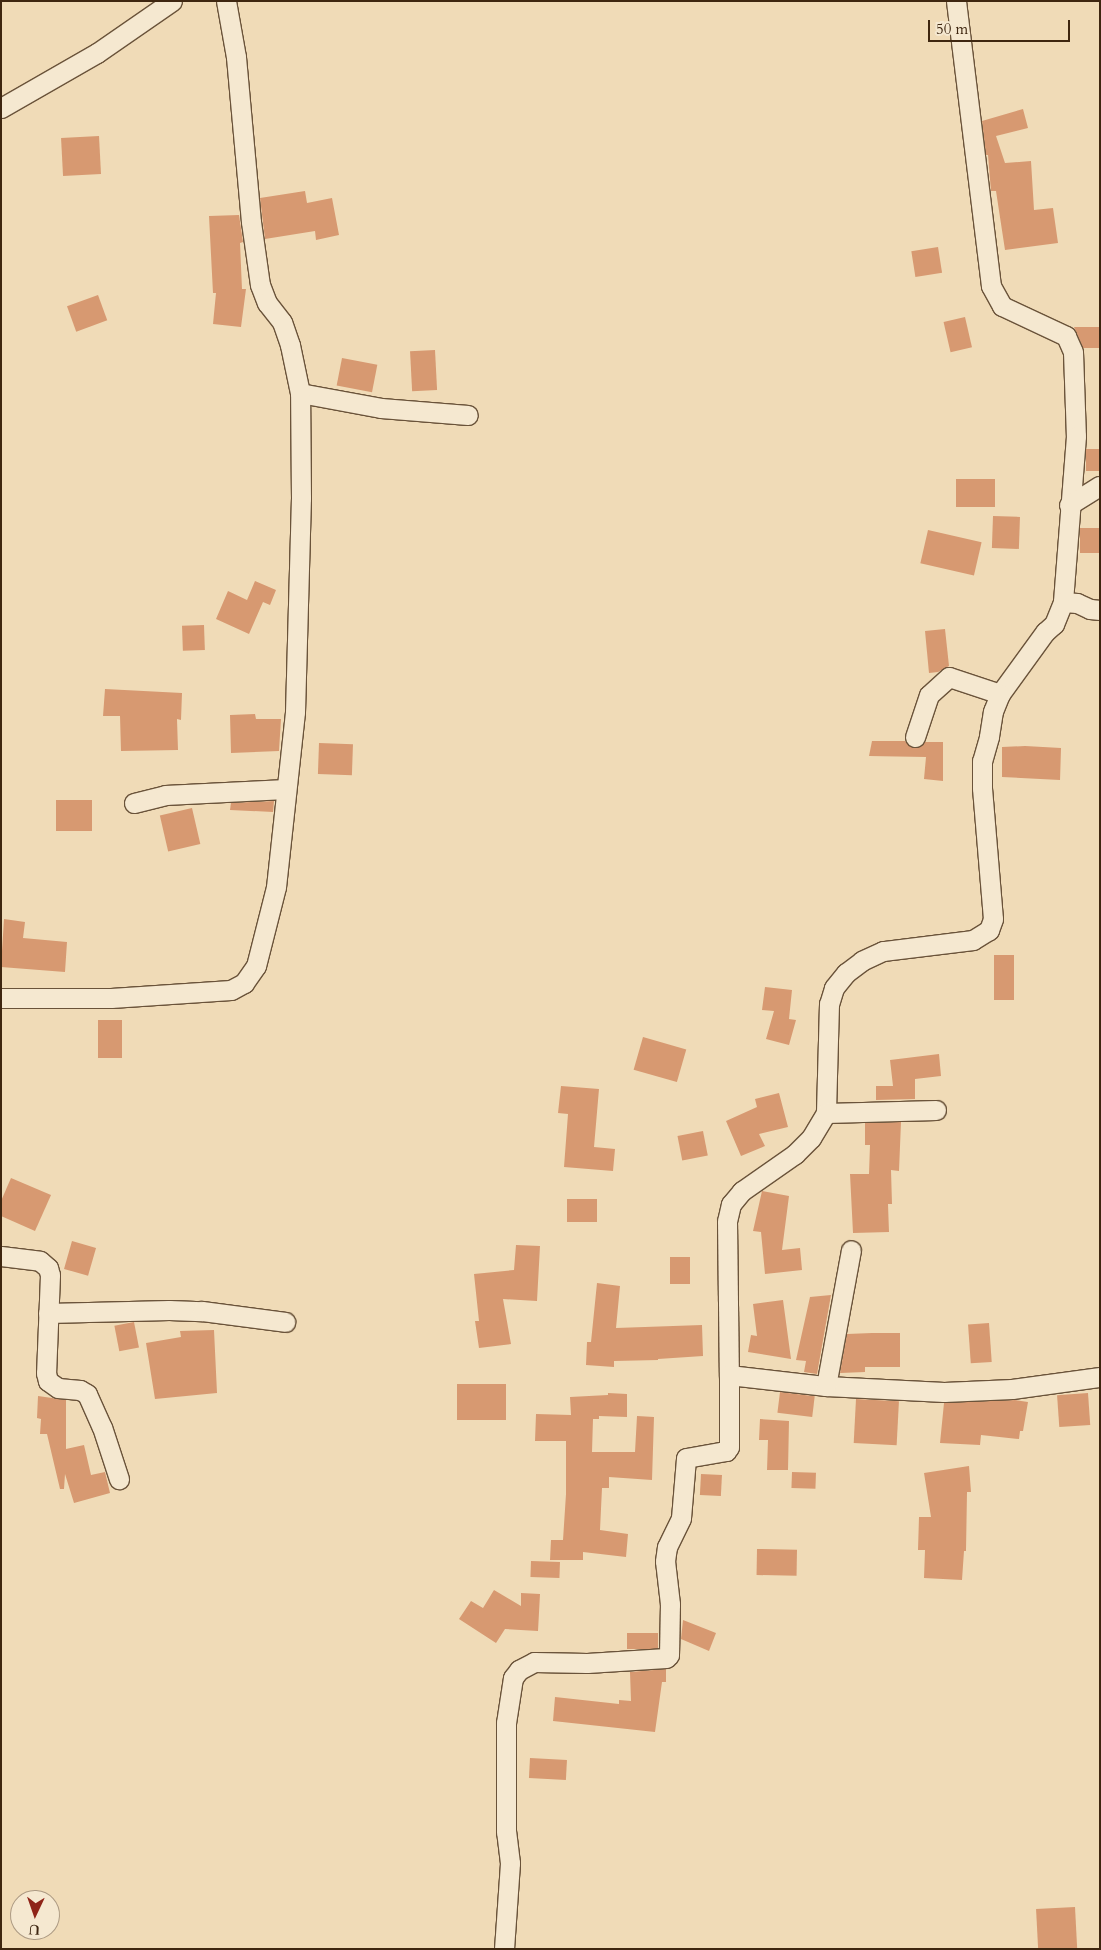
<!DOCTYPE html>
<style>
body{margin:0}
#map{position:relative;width:1101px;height:1950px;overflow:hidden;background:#f0dbb7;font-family:Cardo,serif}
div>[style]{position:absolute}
.building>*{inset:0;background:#d79971;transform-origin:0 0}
.roads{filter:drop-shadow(1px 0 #6a533a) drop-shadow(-1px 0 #6a533a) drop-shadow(0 1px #6a533a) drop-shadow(0 -1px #6a533a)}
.minor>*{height:19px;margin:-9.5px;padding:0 9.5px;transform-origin:9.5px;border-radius:9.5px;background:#f5e8d0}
span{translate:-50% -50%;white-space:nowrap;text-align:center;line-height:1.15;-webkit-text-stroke:4.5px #f5e8d0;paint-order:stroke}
.frame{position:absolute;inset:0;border:2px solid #3e2610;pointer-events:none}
.north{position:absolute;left:10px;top:1890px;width:50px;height:50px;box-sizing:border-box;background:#f5e8d0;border:1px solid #ac9a83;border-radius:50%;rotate:183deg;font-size:14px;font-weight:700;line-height:20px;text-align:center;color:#3e2610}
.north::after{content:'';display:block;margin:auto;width:18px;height:22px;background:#8f2418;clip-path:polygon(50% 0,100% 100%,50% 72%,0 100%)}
.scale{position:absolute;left:928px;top:20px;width:142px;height:22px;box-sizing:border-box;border:2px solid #3e2610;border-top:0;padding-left:6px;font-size:15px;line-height:18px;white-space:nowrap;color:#3e2610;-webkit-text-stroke:4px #f5e8d0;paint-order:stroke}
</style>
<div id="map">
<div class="building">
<i style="clip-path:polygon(1023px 109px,1028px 128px,996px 136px,1005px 163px,1031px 161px,1034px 210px,1053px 208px,1058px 243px,1005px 250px,996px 191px,991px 191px,988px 155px,986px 155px,982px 121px)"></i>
<i style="left:99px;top:136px;width:38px;height:38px;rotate:87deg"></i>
<i style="clip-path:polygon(305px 191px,307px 203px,332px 198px,339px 235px,316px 240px,315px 231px,265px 239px,260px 198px)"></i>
<i style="clip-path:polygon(239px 215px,243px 242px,240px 243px,242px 289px,246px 289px,241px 327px,213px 324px,216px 293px,213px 293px,209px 216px)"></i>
<i style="left:938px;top:247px;width:26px;height:27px;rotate:81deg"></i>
<i style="left:98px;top:295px;width:27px;height:33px;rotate:70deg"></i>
<i style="left:965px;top:317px;width:31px;height:22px;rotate:77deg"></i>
<i style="clip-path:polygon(1074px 327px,1100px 327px,1100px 348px,1083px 348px)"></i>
<i style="left:435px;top:350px;width:40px;height:25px;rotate:87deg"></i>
<i style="left:342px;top:358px;width:36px;height:28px;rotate:11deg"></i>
<i style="left:1086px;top:449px;width:14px;height:22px"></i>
<i style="left:956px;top:479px;width:39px;height:28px"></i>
<i style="left:993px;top:516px;width:27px;height:32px;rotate:2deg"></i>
<i style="left:1080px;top:528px;width:20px;height:25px"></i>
<i style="left:928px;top:530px;width:55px;height:34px;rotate:13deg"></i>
<i style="clip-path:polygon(255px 581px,276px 590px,270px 605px,263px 602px,249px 634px,216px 619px,228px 591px,247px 600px)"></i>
<i style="left:204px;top:625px;width:25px;height:22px;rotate:88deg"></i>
<i style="clip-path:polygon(945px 629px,949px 666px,938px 672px,929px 673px,925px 631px)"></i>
<i style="clip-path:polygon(105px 689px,182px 693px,181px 720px,177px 719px,178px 750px,121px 751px,120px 716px,103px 716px)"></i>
<i style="clip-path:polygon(255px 714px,256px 719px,281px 719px,279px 751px,231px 753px,230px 715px)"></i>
<i style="clip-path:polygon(872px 741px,905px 741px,911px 747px,917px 748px,925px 742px,943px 742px,943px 781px,924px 779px,926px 757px,869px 756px)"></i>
<i style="left:319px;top:743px;width:34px;height:31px;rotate:2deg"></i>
<i style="clip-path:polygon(1025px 746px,1061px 748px,1060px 780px,1002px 777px,1002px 747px)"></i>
<i style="left:56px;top:800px;width:36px;height:31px"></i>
<i style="clip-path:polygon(274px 801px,273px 812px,230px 810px,231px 803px)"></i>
<i style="left:192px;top:808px;width:37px;height:33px;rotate:77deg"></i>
<i style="clip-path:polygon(4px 919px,25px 922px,23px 938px,67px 942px,65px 972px,1px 967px)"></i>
<i style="left:994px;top:955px;width:20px;height:45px"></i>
<i style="clip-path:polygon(765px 987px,792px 990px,789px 1019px,796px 1020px,789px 1045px,766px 1039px,774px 1011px,762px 1010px)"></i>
<i style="left:98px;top:1020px;width:24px;height:38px"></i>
<i style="left:643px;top:1037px;width:45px;height:34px;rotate:16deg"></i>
<i style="clip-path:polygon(939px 1054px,941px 1076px,915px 1079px,915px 1099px,876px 1100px,876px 1086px,893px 1086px,890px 1060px)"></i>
<i style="clip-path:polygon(561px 1086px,599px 1089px,594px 1147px,615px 1149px,613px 1171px,564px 1167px,568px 1114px,558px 1113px)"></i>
<i style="clip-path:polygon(779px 1093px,788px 1127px,759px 1134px,765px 1146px,741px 1156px,726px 1121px,757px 1107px,755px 1099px)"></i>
<i style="clip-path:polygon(901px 1122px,899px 1171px,891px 1170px,892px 1204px,888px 1204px,889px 1232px,853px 1233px,850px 1174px,869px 1174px,870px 1145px,865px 1145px,865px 1123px)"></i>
<i style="left:703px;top:1131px;width:25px;height:26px;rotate:79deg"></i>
<i style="clip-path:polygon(11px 1178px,51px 1195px,35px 1231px,1px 1216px,1px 1201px)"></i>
<i style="clip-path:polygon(762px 1191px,789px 1196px,782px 1250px,800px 1248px,802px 1270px,765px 1274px,761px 1232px,753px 1231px)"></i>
<i style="left:597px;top:1199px;width:23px;height:30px;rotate:90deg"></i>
<i style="left:72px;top:1241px;width:25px;height:29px;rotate:16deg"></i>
<i style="clip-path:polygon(516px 1245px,540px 1246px,537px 1301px,503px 1299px,511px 1344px,479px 1348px,475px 1321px,479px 1321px,474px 1274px,514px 1270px)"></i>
<i style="left:690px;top:1257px;width:27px;height:20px;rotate:90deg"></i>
<i style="clip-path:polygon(597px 1283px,620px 1286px,616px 1328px,702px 1325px,703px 1356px,658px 1359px,658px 1360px,614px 1361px,614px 1367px,586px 1365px,587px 1342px,591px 1342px)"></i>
<i style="clip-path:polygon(831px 1295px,817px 1374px,804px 1372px,806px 1361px,796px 1360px,810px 1297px)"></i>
<i style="clip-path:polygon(783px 1300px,791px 1359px,748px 1352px,751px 1335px,757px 1336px,753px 1304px)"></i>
<i style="left:134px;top:1322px;width:26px;height:20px;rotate:79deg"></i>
<i style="left:989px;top:1323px;width:39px;height:21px;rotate:86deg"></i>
<i style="clip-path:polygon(214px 1330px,217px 1393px,155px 1399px,146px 1343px,181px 1337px,180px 1331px)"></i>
<i style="clip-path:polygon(872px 1333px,900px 1333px,900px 1367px,865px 1367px,865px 1372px,840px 1373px,847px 1334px)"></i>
<i style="left:457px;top:1384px;width:49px;height:36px"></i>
<i style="left:780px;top:1392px;width:35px;height:21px;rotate:7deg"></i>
<i style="clip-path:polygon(608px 1393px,627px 1394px,627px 1417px,599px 1416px,599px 1419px,593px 1419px,592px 1452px,635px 1452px,637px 1416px,654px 1417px,652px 1480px,609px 1477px,609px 1488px,602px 1488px,600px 1530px,628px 1534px,626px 1557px,583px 1552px,583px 1560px,550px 1560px,551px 1540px,563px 1540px,566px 1494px,566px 1441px,535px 1441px,536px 1414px,571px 1415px,570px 1397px,608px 1395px)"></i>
<i style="left:1088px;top:1393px;width:32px;height:31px;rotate:86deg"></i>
<i style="clip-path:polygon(38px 1396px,66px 1400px,66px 1449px,84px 1445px,91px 1475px,105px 1472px,110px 1493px,74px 1503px,65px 1474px,64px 1489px,60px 1489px,47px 1434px,40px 1434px,41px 1419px,37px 1418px)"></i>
<i style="left:856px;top:1399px;width:43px;height:44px;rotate:3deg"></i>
<i style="clip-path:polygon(1015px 1400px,1028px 1402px,1023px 1431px,1020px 1431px,1019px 1439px,981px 1435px,980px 1445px,940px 1443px,944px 1403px)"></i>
<i style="clip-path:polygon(760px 1419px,789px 1421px,788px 1470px,767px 1470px,768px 1440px,759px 1440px)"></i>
<i style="clip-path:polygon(969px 1466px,971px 1492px,967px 1492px,966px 1551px,964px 1551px,962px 1580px,924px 1578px,925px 1550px,918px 1550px,919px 1517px,931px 1517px,924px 1473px)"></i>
<i style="left:792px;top:1472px;width:24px;height:16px;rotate:2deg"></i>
<i style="left:701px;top:1474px;width:21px;height:21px;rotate:3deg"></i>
<i style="left:757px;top:1549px;width:40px;height:26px;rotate:1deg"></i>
<i style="left:531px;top:1561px;width:29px;height:16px;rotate:2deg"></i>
<i style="clip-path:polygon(494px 1590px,521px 1606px,521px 1593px,540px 1594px,538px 1631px,505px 1629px,496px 1643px,459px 1619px,471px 1601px,483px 1608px)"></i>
<i style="clip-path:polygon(683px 1620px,716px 1633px,709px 1651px,681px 1639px)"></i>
<i style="left:627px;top:1633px;width:31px;height:16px"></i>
<i style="clip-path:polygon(666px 1669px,666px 1682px,662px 1682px,655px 1732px,553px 1721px,555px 1697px,619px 1704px,619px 1700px,631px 1701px,630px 1672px)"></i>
<i style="left:530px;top:1758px;width:37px;height:20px;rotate:3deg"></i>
<i style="left:1075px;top:1907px;width:41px;height:39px;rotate:87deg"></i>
</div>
<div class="roads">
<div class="minor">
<i style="left:956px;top:1px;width:287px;rotate:83deg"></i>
<i style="left:991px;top:286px;width:23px;rotate:61deg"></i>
<i style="left:1002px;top:306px;width:71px;rotate:25.1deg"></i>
<i style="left:1066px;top:336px;width:17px;rotate:66deg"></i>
<i style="left:1073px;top:352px;width:84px;rotate:88deg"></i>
<i style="left:1076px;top:436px;width:167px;rotate:94.5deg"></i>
<i style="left:1063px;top:602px;width:24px;rotate:112deg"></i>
<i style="left:1054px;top:624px;width:12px;rotate:138deg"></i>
<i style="left:1045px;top:632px;width:77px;rotate:126deg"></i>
<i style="left:1000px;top:694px;width:18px;rotate:112deg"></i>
<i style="left:993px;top:711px;width:26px;rotate:99deg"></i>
<i style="left:989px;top:737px;width:25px;rotate:106deg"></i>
<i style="left:982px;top:761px;width:27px;rotate:90deg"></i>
<i style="left:982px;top:788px;width:131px;rotate:85.2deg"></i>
<i style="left:993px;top:919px;width:12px;rotate:110deg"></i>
<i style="left:989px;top:930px;width:19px;rotate:148deg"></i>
<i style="left:973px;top:940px;width:91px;rotate:173deg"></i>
<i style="left:883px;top:951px;width:23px;rotate:155deg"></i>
<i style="left:862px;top:961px;width:20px;rotate:143deg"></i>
<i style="left:846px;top:973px;width:19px;rotate:129deg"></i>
<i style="left:834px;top:988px;width:17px;rotate:107deg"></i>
<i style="left:829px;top:1004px;width:109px;rotate:91.6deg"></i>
<i style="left:826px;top:1113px;width:29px;rotate:121deg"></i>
<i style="left:811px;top:1138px;width:23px;rotate:135deg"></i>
<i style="left:795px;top:1154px;width:65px;rotate:145.1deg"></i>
<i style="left:742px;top:1191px;width:17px;rotate:130deg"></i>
<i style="left:731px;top:1204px;width:17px;rotate:103deg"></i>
<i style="left:727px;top:1221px;width:154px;rotate:89.3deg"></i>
<i style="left:729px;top:1375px;width:98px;rotate:6.5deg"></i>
<i style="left:826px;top:1386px;width:118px;rotate:2.9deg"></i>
<i style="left:944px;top:1392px;width:68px;rotate:-2.5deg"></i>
<i style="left:1012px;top:1389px;width:89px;rotate:-7.8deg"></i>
<i style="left:1px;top:108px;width:111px;rotate:-29.8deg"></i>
<i style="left:97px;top:53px;width:91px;rotate:-34.7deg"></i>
<i style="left:300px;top:393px;width:82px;rotate:10.5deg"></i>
<i style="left:381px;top:408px;width:87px;rotate:4.6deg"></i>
<i style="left:1069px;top:505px;width:36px;rotate:-32deg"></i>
<i style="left:1063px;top:602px;width:14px;rotate:4deg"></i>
<i style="left:1077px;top:603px;width:14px;rotate:25deg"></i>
<i style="left:1090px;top:609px;width:10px;rotate:6deg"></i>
<i style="left:915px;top:737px;width:44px;rotate:-71.6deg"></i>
<i style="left:929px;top:695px;width:27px;rotate:-42deg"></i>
<i style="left:949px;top:677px;width:54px;rotate:18.4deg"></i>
<i style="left:134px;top:803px;width:32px;rotate:-14deg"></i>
<i style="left:165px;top:795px;width:121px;rotate:-2.8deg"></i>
<i style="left:1px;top:998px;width:110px"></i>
<i style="left:111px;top:998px;width:120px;rotate:-3.8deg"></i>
<i style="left:231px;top:990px;width:15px;rotate:-28deg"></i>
<i style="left:244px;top:983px;width:21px;rotate:-55deg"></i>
<i style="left:256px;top:966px;width:81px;rotate:-75.8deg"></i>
<i style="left:276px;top:887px;width:176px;rotate:-83.8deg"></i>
<i style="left:295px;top:712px;width:214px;rotate:-88.4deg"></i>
<i style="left:301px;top:498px;width:105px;rotate:-90.5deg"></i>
<i style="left:300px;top:393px;width:49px;rotate:-101.8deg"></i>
<i style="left:290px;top:345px;width:24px;rotate:-109deg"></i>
<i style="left:282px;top:322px;width:24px;rotate:-128deg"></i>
<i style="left:267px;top:303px;width:19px;rotate:-111deg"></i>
<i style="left:260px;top:285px;width:64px;rotate:-98.1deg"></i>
<i style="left:251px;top:222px;width:166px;rotate:-95.2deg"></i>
<i style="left:236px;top:57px;width:57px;rotate:-100.1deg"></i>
<i style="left:826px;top:1113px;width:110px;rotate:-1.6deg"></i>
<i style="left:1px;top:1256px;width:39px;rotate:7deg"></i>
<i style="left:40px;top:1261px;width:11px;rotate:41deg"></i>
<i style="left:48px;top:1268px;width:7px;rotate:74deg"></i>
<i style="left:50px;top:1275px;width:98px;rotate:92.3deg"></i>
<i style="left:46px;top:1373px;width:8px;rotate:76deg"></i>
<i style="left:48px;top:1381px;width:12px;rotate:35deg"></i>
<i style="left:58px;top:1388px;width:22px;rotate:5deg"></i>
<i style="left:80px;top:1390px;width:8px;rotate:30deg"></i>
<i style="left:87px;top:1394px;width:36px;rotate:66deg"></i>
<i style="left:102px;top:1427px;width:55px;rotate:71.9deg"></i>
<i style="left:48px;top:1313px;width:121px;rotate:-1.4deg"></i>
<i style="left:169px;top:1310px;width:33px;rotate:2deg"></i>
<i style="left:202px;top:1311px;width:84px;rotate:7.5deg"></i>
<i style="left:826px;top:1386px;width:138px;rotate:-79.6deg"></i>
<i style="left:504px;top:1949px;width:86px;rotate:-86deg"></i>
<i style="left:510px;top:1863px;width:31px;rotate:-97deg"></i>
<i style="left:506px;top:1832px;width:109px;rotate:-90deg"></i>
<i style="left:506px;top:1723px;width:46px;rotate:-81.2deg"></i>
<i style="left:513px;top:1678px;width:10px;rotate:-53deg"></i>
<i style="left:519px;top:1670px;width:17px;rotate:-28deg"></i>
<i style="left:534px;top:1662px;width:53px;rotate:1.1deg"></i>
<i style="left:587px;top:1663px;width:79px;rotate:-3.6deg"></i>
<i style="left:666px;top:1658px;width:4px;rotate:-45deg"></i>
<i style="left:669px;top:1655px;width:51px;rotate:-88.9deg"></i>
<i style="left:670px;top:1604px;width:43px;rotate:-96.6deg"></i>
<i style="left:665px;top:1561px;width:14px;rotate:-82deg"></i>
<i style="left:667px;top:1547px;width:32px;rotate:-64deg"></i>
<i style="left:681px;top:1518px;width:60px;rotate:-85.2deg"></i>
<i style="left:686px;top:1458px;width:41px;rotate:-9.9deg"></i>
<i style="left:726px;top:1451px;width:5px;rotate:-53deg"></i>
<i style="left:729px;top:1447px;width:72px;rotate:-90deg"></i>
</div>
</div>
<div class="frame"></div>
<div class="north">U</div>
<div class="scale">50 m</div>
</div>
